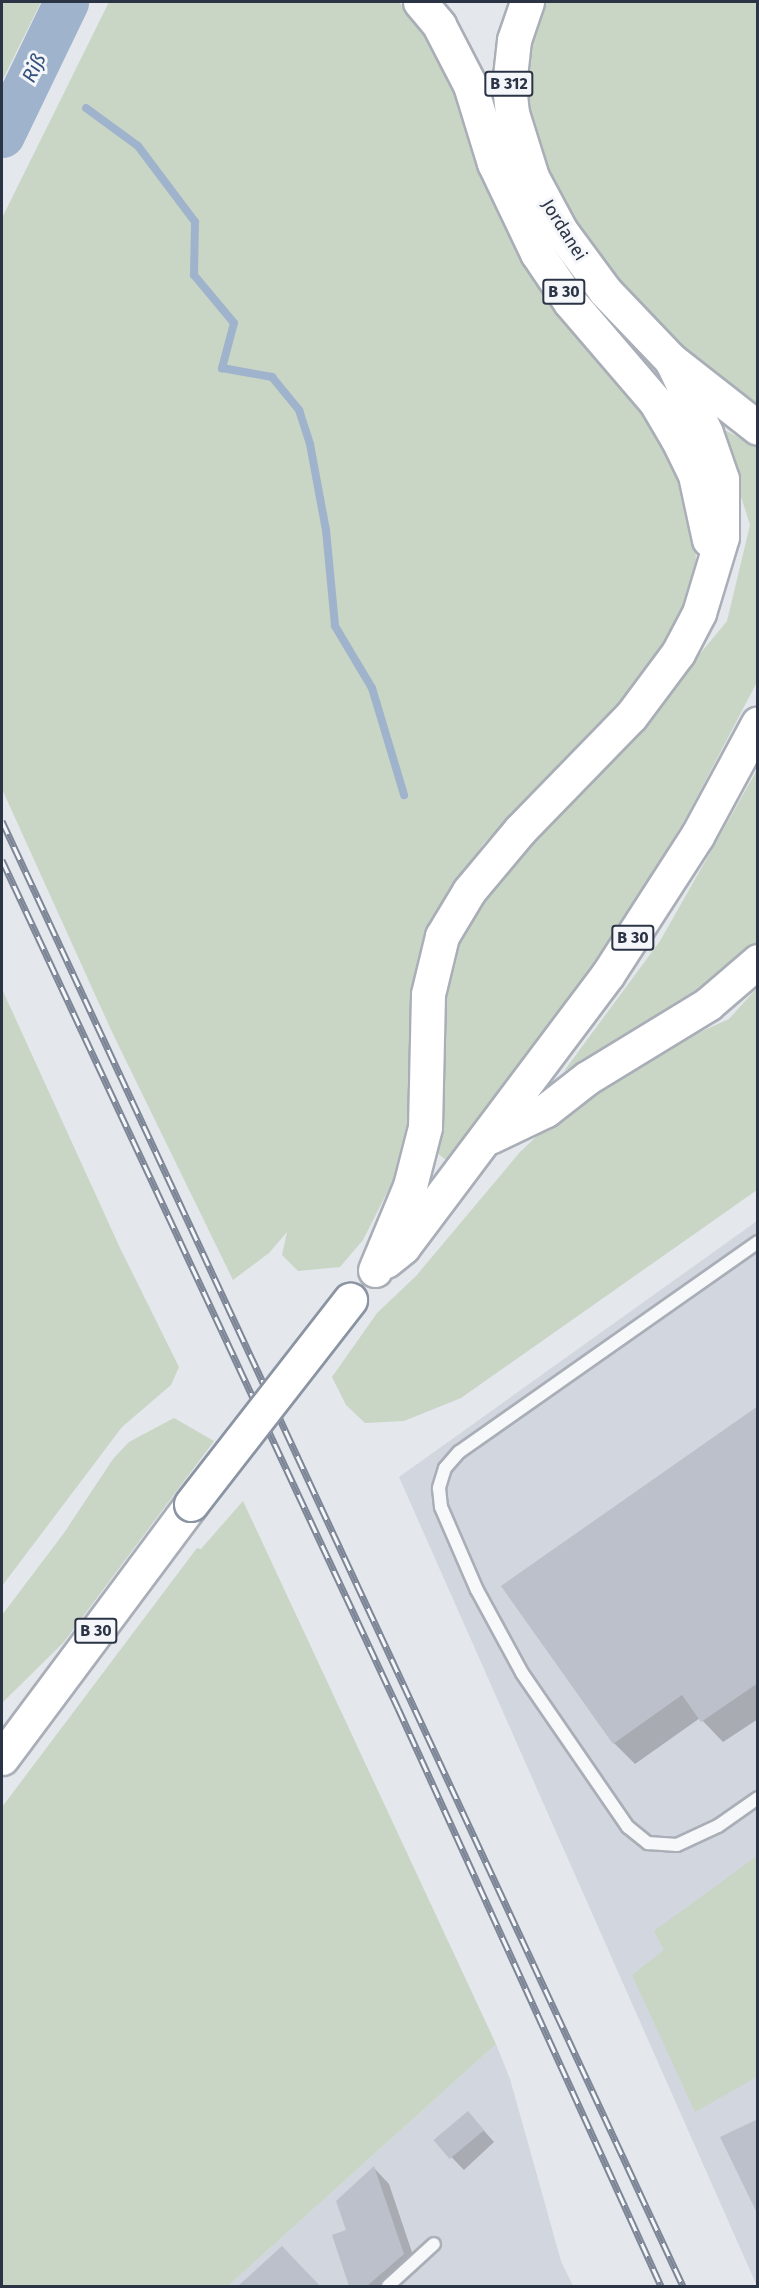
<!DOCTYPE html>
<meta charset="utf-8">
<style>
body{margin:0}
#map{position:relative;width:759px;height:2288px;overflow:hidden;background:#e4e7ec;font-family:"Fira Sans",sans-serif}
div>[style]{position:absolute}
.built>*{inset:0;background:#d2d6de}
.green>*{inset:0;background:#c9d6c5}
.shadow>*{inset:0;background:#0003}
.stream>*{height:8px;margin:-4px;padding:0 4px;transform-origin:4px;border-radius:4px;background:#9fb4cc}
.river>*{height:45px;margin:-22.5px;padding:0 22.5px;transform-origin:22.5px;border-radius:22.5px;background:#9fb4cc}
.building>*{inset:0;background:#bbc0ca;transform-origin:0 0}
.roads{filter:drop-shadow(2px 0 #a9aeb7) drop-shadow(-2px 0 #a9aeb7) drop-shadow(0 2px #a9aeb7) drop-shadow(0 -2px #a9aeb7)}
.service>*{height:12px;margin:-6px;padding:0 6px;transform-origin:6px;border-radius:6px;background:#f7f8fa}
.primary>*{height:33px;margin:-16.5px;padding:0 16.5px;transform-origin:16.5px;border-radius:16.5px;background:#fff}
.trunk>*{height:33px;margin:-16.5px;padding:0 16.5px;transform-origin:16.5px;border-radius:16.5px;background:#fff}
.rail>*{height:7px;margin-top:-3.5px;transform-origin:0;background:repeating-linear-gradient(90deg,#f4f6f9 0 14px,#7d8696 0 28px);box-sizing:border-box;border-block:2px solid #7d8696}
.bridges{filter:drop-shadow(2px 0 #8b94a3) drop-shadow(-2px 0 #8b94a3) drop-shadow(0 2px #8b94a3) drop-shadow(0 -2px #8b94a3)}
.trunk-bridge>*{height:33px;margin:-16.5px;padding:0 16.5px;transform-origin:16.5px;border-radius:16.5px;background:#fff}
span{translate:-50% -50%;white-space:nowrap;text-align:center;line-height:1.15;-webkit-text-stroke:6px #f4f6f9;paint-order:stroke}
.shield-label span{padding:2px 4px;background:#f4f6f9;border:2px solid;border-radius:4px;-webkit-text-stroke-width:0}
.shield-label{font-size:16px;color:#2b3445;font-weight:700}
.street-label{font-size:18px;color:#2b3445}
.water-label{font-size:20px;color:#34527a;font-style:italic}
.frame{position:absolute;inset:0;border:3px solid #2b3445;pointer-events:none}
</style>
<div id="map">
<div class="built">
<i style="clip-path:polygon(757px 1221px,757px 2286px,399px 1477px)"></i>
<i style="clip-path:polygon(496px 2044px,510px 2079px,561px 2261px,573px 2286px,228px 2286px)"></i>
</div>
<div class="green">
<i style="clip-path:polygon(2px 2px,41px 2px,2px 81px)"></i>
<i style="clip-path:polygon(109px 2px,398px 2px,421px 20px,666px 440px,695px 523px,696px 567px,686px 604px,654px 669px,483px 844px,443px 906px,415px 980px,410px 1027px,413px 1081px,403px 1161px,363px 1240px,340px 1267px,298px 1271px,282px 1255px,287px 1232px,269px 1253px,233px 1280px,112px 1032px,2px 789px,2px 218px)"></i>
<i style="clip-path:polygon(536px 2px,757px 2px,757px 417px,683px 359px,577px 234px,549px 179px,525px 104px,524px 57px)"></i>
<i style="clip-path:polygon(719px 427px,757px 447px,757px 682px,688px 814px,624px 922px,447px 1161px,436px 1152px,439px 1014px,448px 963px,462px 927px,484px 889px,620px 751px,727px 621px,750px 525px)"></i>
<i style="clip-path:polygon(757px 770px,757px 944px,742px 961px,672px 1009px,564px 1071px,660px 941px)"></i>
<i style="clip-path:polygon(757px 988px,757px 1190px,461px 1398px,404px 1421px,365px 1423px,346px 1405px,332px 1377px,377px 1313px,416px 1276px,520px 1152px,570px 1105px,645px 1057px,729px 1019px)"></i>
<i style="clip-path:polygon(2px 989px,120px 1248px,179px 1367px,171px 1385px,122px 1427px,2px 1586px)"></i>
<i style="clip-path:polygon(174px 1418px,214px 1441px,64px 1642px,2px 1703px,2px 1615px,64px 1533px,113px 1459px,129px 1442px)"></i>
<i style="clip-path:polygon(243px 1501px,496px 2044px,228px 2286px,2px 2286px,2px 1807px,197px 1548px,201px 1549px)"></i>
<i style="clip-path:polygon(757px 1856px,757px 2077px,695px 2112px,632px 1975px,664px 1950px,654px 1931px)"></i>
</div>
<div class="shadow">
<i style="clip-path:polygon(758px 1408px,758px 1719px,723px 1742px,700px 1718px,635px 1764px,614px 1743px)"></i>
<i style="clip-path:polygon(479px 2125px,494px 2142px,464px 2170px,437px 2142px)"></i>
<i style="clip-path:polygon(374px 2168px,389px 2184px,418px 2270px,400px 2286px,350px 2286px,334px 2236px,348px 2230px)"></i>
<i style="clip-path:polygon(282px 2248px,319px 2286px,241px 2286px)"></i>
</div>
<div class="stream">
<i style="left:86px;top:108px;width:64px;rotate:36.2deg"></i>
<i style="left:138px;top:146px;width:95px;rotate:53.1deg"></i>
<i style="left:195px;top:222px;width:53px;rotate:91.1deg"></i>
<i style="left:194px;top:275px;width:62px;rotate:50.2deg"></i>
<i style="left:234px;top:323px;width:47px;rotate:104.9deg"></i>
<i style="left:222px;top:368px;width:51px;rotate:10.2deg"></i>
<i style="left:272px;top:377px;width:43px;rotate:50.7deg"></i>
<i style="left:299px;top:410px;width:36px;rotate:72deg"></i>
<i style="left:310px;top:444px;width:87px;rotate:79.5deg"></i>
<i style="left:326px;top:530px;width:96px;rotate:84.6deg"></i>
<i style="left:335px;top:626px;width:72px;rotate:59.2deg"></i>
<i style="left:372px;top:688px;width:112px;rotate:73.3deg"></i>
</div>
<div class="river">
<i style="left:2px;top:135px;width:148px;rotate:-64.3deg"></i>
</div>
<div class="building">
<i style="clip-path:polygon(758px 1406px,758px 1683px,701px 1722px,682px 1695px,613px 1744px,501px 1586px)"></i>
<i style="left:468px;top:2111px;width:25px;height:45px;rotate:50deg"></i>
<i style="clip-path:polygon(758px 2119px,758px 2215px,720px 2137px)"></i>
<i style="clip-path:polygon(374px 2166px,404px 2254px,367px 2286px,349px 2286px,332px 2235px,346px 2230px,336px 2201px)"></i>
<i style="clip-path:polygon(282px 2246px,320px 2286px,238px 2286px)"></i>
</div>
<div class="roads">
<div class="service">
<i style="left:758px;top:1242px;width:365px;rotate:144.9deg"></i>
<i style="left:459px;top:1452px;width:21px;rotate:131deg"></i>
<i style="left:445px;top:1468px;width:21px;rotate:107deg"></i>
<i style="left:439px;top:1488px;width:19px;rotate:84deg"></i>
<i style="left:441px;top:1507px;width:90px;rotate:66.6deg"></i>
<i style="left:477px;top:1590px;width:94px;rotate:61.5deg"></i>
<i style="left:522px;top:1673px;width:187px;rotate:55.5deg"></i>
<i style="left:628px;top:1827px;width:26px;rotate:39deg"></i>
<i style="left:648px;top:1843px;width:29px;rotate:4deg"></i>
<i style="left:677px;top:1845px;width:45px;rotate:-24.9deg"></i>
<i style="left:718px;top:1826px;width:49px;rotate:-35deg"></i>
<i style="left:388px;top:2286px;width:62px;rotate:-42.4deg"></i>
</div>
<div class="primary">
<i style="left:527px;top:2px;width:40px;rotate:108.9deg"></i>
<i style="left:514px;top:40px;width:45px;rotate:96.3deg"></i>
<i style="left:509px;top:85px;width:28px;rotate:84deg"></i>
<i style="left:512px;top:113px;width:67px;rotate:72.6deg"></i>
<i style="left:532px;top:177px;width:61px;rotate:61.8deg"></i>
<i style="left:561px;top:231px;width:74px;rotate:53.7deg"></i>
<i style="left:605px;top:291px;width:95px;rotate:46.3deg"></i>
<i style="left:671px;top:360px;width:110px;rotate:38deg"></i>
</div>
<div class="trunk">
<i style="left:420px;top:2px;width:30px;rotate:50deg"></i>
<i style="left:439px;top:25px;width:68px;rotate:62.7deg"></i>
<i style="left:470px;top:85px;width:82px;rotate:72.9deg"></i>
<i style="left:494px;top:163px;width:100px;rotate:64.5deg"></i>
<i style="left:537px;top:253px;width:59px;rotate:56deg"></i>
<i style="left:570px;top:302px;width:130px;rotate:49.4deg"></i>
<i style="left:655px;top:401px;width:45px;rotate:59.5deg"></i>
<i style="left:678px;top:440px;width:39px;rotate:64deg"></i>
<i style="left:695px;top:475px;width:66px;rotate:77.8deg"></i>
<i style="left:490px;top:1137px;width:62px;rotate:-25.7deg"></i>
<i style="left:546px;top:1110px;width:52px;rotate:-38deg"></i>
<i style="left:587px;top:1078px;width:142px;rotate:-31.4deg"></i>
<i style="left:708px;top:1004px;width:66px;rotate:-40.7deg"></i>
<i style="left:386px;top:1261px;width:22px;rotate:-39deg"></i>
<i style="left:403px;top:1247px;width:341px;rotate:-53.1deg"></i>
<i style="left:608px;top:974px;width:164px;rotate:-57.2deg"></i>
<i style="left:697px;top:836px;width:128px;rotate:-61.6deg"></i>
<i style="left:375px;top:1270px;width:91px;rotate:-67.4deg"></i>
<i style="left:410px;top:1186px;width:61px;rotate:-75.7deg"></i>
<i style="left:425px;top:1127px;width:133px;rotate:-88.7deg"></i>
<i style="left:428px;top:994px;width:60px;rotate:-76.4deg"></i>
<i style="left:442px;top:936px;width:52px;rotate:-59deg"></i>
<i style="left:469px;top:891px;width:80px;rotate:-50.1deg"></i>
<i style="left:520px;top:830px;width:159px;rotate:-45.8deg"></i>
<i style="left:631px;top:716px;width:79px;rotate:-53.3deg"></i>
<i style="left:678px;top:653px;width:45px;rotate:-62.3deg"></i>
<i style="left:699px;top:613px;width:79px;rotate:-73.2deg"></i>
<i style="left:722px;top:537px;width:58px;rotate:-90deg"></i>
<i style="left:722px;top:479px;width:49px;rotate:-109.2deg"></i>
<i style="left:706px;top:433px;width:81px;rotate:-115.6deg"></i>
<i style="left:2px;top:1758px;width:317px;rotate:-53.3deg"></i>
</div>
</div>
<div class="rail">
<i style="left:2px;top:821px;width:1616px;rotate:65.07deg"></i>
<i style="left:2px;top:860px;width:936px;rotate:64.97deg"></i>
<i style="left:398px;top:1708px;width:635px;rotate:65.53deg"></i>
</div>
<div class="bridges">
<div class="trunk-bridge">
<i style="left:191px;top:1504px;width:259px;rotate:-52.1deg"></i>
</div>
</div>
<div class="shield-label">
<span style="left:509px;top:84px">B 312</span>
<span style="left:564px;top:292px">B 30</span>
<span style="left:633px;top:938px">B 30</span>
<span style="left:96px;top:1631px">B 30</span>
</div>
<div class="street-label">
<span style="left:564px;top:230px;rotate:58deg">Jordanei</span>
</div>
<div class="water-label">
<span style="left:34px;top:68px;rotate:-64deg">Riß</span>
</div>
<div class="frame"></div>
</div>
